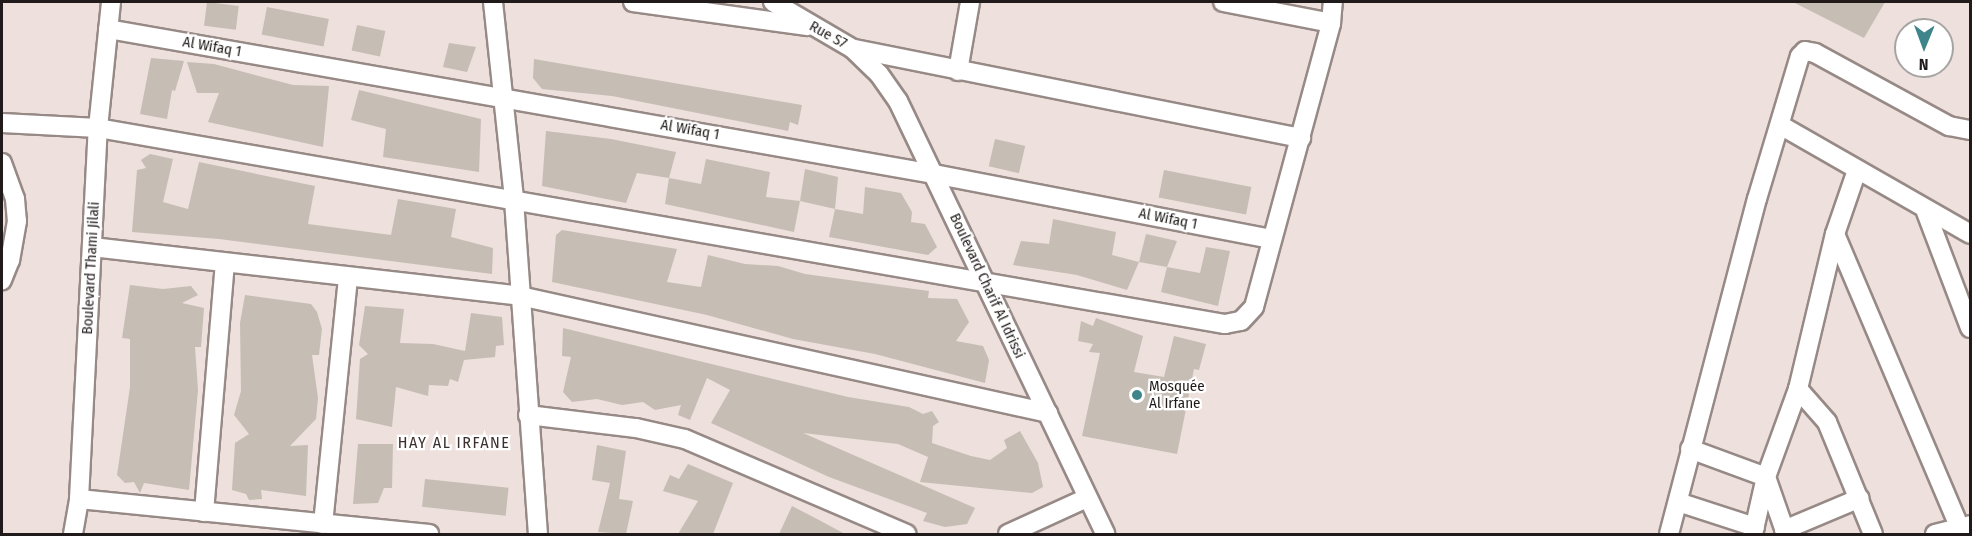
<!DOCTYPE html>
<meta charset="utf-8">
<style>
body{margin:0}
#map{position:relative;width:1972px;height:536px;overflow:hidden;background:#eee0dc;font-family:"Fira Sans Condensed",sans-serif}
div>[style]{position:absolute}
.building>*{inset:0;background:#c6beb4;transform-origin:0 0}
.roads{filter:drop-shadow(2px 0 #978a86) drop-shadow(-2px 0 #978a86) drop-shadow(0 2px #978a86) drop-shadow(0 -2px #978a86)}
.minor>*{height:18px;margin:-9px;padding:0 9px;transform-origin:9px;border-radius:9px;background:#fff}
.dots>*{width:16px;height:16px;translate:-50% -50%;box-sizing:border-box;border:3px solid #fff;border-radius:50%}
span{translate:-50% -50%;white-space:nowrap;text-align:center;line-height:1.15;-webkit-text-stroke:4.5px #fff;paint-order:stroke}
.street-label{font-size:15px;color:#201b1a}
.poi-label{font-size:15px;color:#201b1a}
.left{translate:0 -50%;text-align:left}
.neighbourhood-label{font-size:16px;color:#3c312e;letter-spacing:1.5px}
.frame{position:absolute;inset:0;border:3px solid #201b1a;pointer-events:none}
.north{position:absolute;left:1894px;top:18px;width:60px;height:60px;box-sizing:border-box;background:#fff;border:2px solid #a6a4a3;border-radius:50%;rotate:181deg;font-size:16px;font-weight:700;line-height:24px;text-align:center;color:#201b1a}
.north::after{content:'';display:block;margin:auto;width:21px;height:27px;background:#3d858b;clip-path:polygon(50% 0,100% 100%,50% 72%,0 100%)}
</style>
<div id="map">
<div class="building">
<i style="left:207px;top:2px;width:32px;height:24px;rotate:7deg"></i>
<i style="clip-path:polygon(1793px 2px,1885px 2px,1864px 38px)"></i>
<i style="left:267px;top:7px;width:63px;height:28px;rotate:11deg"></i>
<i style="left:357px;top:25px;width:29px;height:26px;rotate:12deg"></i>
<i style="clip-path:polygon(449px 43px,476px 47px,467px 72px,443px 67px)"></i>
<i style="clip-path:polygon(151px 58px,184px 61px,175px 91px,172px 90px,167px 119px,140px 114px)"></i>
<i style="clip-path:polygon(534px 59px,802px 105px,798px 125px,790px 122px,788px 131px,612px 96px,542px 89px,533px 78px)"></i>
<i style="clip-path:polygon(187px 62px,214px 64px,293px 85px,329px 86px,323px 147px,208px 122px,219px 93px,197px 93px)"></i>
<i style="clip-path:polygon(359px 90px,481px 119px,479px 172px,383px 157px,386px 129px,351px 120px)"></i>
<i style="clip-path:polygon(546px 131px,611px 139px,676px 152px,669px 178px,637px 173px,626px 203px,542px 186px)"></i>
<i style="left:995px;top:139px;width:31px;height:28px;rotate:13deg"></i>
<i style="clip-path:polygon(150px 154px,173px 159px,163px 202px,188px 209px,199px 162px,315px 186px,308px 224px,391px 235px,398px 199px,456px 209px,451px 237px,493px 248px,492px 274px,219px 239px,132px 232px,137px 170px,146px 168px,141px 160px)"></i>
<i style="clip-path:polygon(706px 159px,770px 172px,766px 197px,800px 201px,794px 232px,665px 204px,669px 178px,701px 184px)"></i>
<i style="clip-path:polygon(805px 169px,838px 177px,835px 209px,800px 201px)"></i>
<i style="left:1164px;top:170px;width:89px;height:28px;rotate:11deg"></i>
<i style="clip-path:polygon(865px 187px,901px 193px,912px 212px,911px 222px,925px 224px,937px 247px,928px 255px,829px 237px,835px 209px,863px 214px)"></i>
<i style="clip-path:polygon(1053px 219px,1116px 232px,1112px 255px,1139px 262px,1127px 290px,1077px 275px,1013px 265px,1021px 241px,1049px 244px)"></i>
<i style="clip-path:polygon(562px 230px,677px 249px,667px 282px,701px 287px,708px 255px,745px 264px,778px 266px,805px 274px,929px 291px,928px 298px,957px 299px,969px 322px,956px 341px,983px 346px,989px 360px,985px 383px,875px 354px,793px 339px,707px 315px,552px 282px,556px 235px)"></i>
<i style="clip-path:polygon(1146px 234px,1177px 241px,1167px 267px,1139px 262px)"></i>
<i style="clip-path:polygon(1206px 247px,1230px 251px,1218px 306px,1161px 292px,1167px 267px,1200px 273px)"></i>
<i style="clip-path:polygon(130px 285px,163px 289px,191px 286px,198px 295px,182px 303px,204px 308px,201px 347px,195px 347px,198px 390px,189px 490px,144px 483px,140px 493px,134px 482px,125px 483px,117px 475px,130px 387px,130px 339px,122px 338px)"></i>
<i style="clip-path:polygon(245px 295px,311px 304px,317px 312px,322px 329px,319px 355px,312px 355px,318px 398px,316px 419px,290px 446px,308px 445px,306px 496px,261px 490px,262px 499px,249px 500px,246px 494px,232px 490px,235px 443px,249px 434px,234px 415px,241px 391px,240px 323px)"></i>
<i style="clip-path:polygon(365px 306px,404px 309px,400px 343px,433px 344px,465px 351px,471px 313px,502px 317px,504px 345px,496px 346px,495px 357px,464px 360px,458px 382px,450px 379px,448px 386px,429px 385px,428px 396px,396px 387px,392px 427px,356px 419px,360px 359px,368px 354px,359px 345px)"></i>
<i style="clip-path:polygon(1096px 318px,1143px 336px,1134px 372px,1164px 377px,1174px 336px,1206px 344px,1199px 370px,1194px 369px,1177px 454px,1082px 436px,1100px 353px,1089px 352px,1093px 344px,1078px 341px,1081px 321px,1093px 326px)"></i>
<i style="clip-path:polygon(563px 328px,848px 397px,909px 407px,923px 414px,932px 411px,939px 422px,933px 426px,932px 443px,971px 456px,990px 460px,1007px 448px,1004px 440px,1020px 431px,1038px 463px,1043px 487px,1032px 493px,920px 482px,928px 457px,898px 444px,803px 433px,975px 508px,967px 524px,945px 527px,923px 521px,927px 513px,829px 477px,711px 423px,730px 390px,707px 378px,690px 420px,678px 415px,681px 405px,655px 410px,643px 402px,622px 405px,597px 399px,572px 402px,563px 392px,571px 357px,562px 356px)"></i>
<i style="clip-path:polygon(358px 444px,393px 444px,392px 488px,384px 488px,378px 503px,353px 504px)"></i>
<i style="clip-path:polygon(597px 445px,626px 451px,619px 499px,633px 501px,626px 534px,598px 532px,610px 483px,592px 480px)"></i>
<i style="clip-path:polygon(688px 464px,733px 483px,713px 534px,678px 534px,698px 501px,663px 491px,670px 475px,679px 479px)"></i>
<i style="left:425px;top:479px;width:84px;height:28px;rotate:6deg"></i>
<i style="clip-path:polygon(792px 506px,819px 520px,845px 534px,779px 534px)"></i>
</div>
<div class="roads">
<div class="minor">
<i style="left:493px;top:2px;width:199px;rotate:83.9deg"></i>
<i style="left:514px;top:200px;width:335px;rotate:85.9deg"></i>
<i style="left:633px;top:2px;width:176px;rotate:7.9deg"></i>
<i style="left:773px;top:2px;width:93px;rotate:30.4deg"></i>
<i style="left:853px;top:49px;width:36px;rotate:44deg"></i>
<i style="left:879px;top:74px;width:33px;rotate:55deg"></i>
<i style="left:898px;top:101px;width:480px;rotate:64.4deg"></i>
<i style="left:1223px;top:2px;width:110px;rotate:11deg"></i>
<i style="left:108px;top:29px;width:839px;rotate:9.96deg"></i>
<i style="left:934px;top:174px;width:343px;rotate:10.9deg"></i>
<i style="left:855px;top:49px;width:455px;rotate:11.3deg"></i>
<i style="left:958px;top:71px;width:70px;rotate:-80.1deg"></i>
<i style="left:2px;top:123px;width:96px;rotate:3deg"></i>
<i style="left:98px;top:128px;width:1144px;rotate:9.87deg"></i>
<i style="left:1225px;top:324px;width:16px;rotate:-11deg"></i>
<i style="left:1241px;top:321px;width:19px;rotate:-47deg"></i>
<i style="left:1254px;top:307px;width:294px;rotate:-74.8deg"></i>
<i style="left:1331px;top:23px;width:21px;rotate:-85deg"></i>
<i style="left:1780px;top:125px;width:219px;rotate:29.8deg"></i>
<i style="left:2px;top:163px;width:38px;rotate:70deg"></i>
<i style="left:15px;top:199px;width:22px;rotate:85deg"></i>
<i style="left:17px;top:221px;width:40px;rotate:100deg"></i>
<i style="left:10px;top:260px;width:22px;rotate:112deg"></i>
<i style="left:1926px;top:212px;width:124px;rotate:69.2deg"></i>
<i style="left:1835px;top:234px;width:319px;rotate:67deg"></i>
<i style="left:92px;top:247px;width:431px;rotate:6.5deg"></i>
<i style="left:520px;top:296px;width:541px;rotate:12.49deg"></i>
<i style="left:1798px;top:389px;width:44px;rotate:48.7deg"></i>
<i style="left:1827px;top:422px;width:121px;rotate:67.7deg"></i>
<i style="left:528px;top:415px;width:109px;rotate:6.9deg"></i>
<i style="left:636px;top:428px;width:50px;rotate:12.7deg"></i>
<i style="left:685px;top:439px;width:241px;rotate:23.2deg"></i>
<i style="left:1690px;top:449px;width:81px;rotate:20.2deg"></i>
<i style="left:1766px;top:477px;width:60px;rotate:70.7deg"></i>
<i style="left:79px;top:499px;width:352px;rotate:5.7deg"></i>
<i style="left:1678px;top:502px;width:81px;rotate:18deg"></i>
<i style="left:204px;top:512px;width:249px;rotate:-85.2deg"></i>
<i style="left:323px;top:524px;width:248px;rotate:-84.2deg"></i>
<i style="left:1784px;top:530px;width:82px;rotate:-22.8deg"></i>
<i style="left:73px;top:534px;width:36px;rotate:-80deg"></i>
<i style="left:79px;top:499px;width:371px;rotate:-87.1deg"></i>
<i style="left:98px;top:128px;width:127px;rotate:-84.1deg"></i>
<i style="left:1008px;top:534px;width:87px;rotate:-24.5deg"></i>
<i style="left:1669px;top:534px;width:346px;rotate:-75.3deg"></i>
<i style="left:1757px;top:199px;width:149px;rotate:-73.3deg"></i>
<i style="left:1800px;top:56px;width:7px;rotate:-45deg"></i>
<i style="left:1805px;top:51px;width:10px;rotate:11deg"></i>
<i style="left:1815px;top:53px;width:153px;rotate:28.6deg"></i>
<i style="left:1949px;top:126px;width:21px;rotate:11deg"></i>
<i style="left:1753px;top:534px;width:58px;rotate:-77.2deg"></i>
<i style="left:1766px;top:477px;width:94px;rotate:-70deg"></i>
<i style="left:1798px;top:389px;width:159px;rotate:-76.6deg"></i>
<i style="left:1835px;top:234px;width:68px;rotate:-71deg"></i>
<i style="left:1935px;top:534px;width:36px;rotate:-14deg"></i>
</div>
</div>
<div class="dots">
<i style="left:1137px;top:395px;background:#3d858b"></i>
</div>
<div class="street-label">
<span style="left:828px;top:35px;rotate:29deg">Rue S7</span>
<span style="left:212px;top:47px;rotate:10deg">Al Wifaq 1</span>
<span style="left:690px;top:130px;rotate:10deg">Al Wifaq 1</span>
<span style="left:1168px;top:219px;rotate:11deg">Al Wifaq 1</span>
<span style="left:91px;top:268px;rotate:-87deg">Boulevard Thami Jilali</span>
<span style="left:987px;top:286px;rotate:65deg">Boulevard Charif Al Idrissi</span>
</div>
<div class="poi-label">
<span class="left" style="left:1149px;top:395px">Mosquée<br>Al Irfane</span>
</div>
<div class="neighbourhood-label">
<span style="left:454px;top:443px">HAY AL IRFANE</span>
</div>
<div class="frame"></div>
<div class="north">N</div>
</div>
